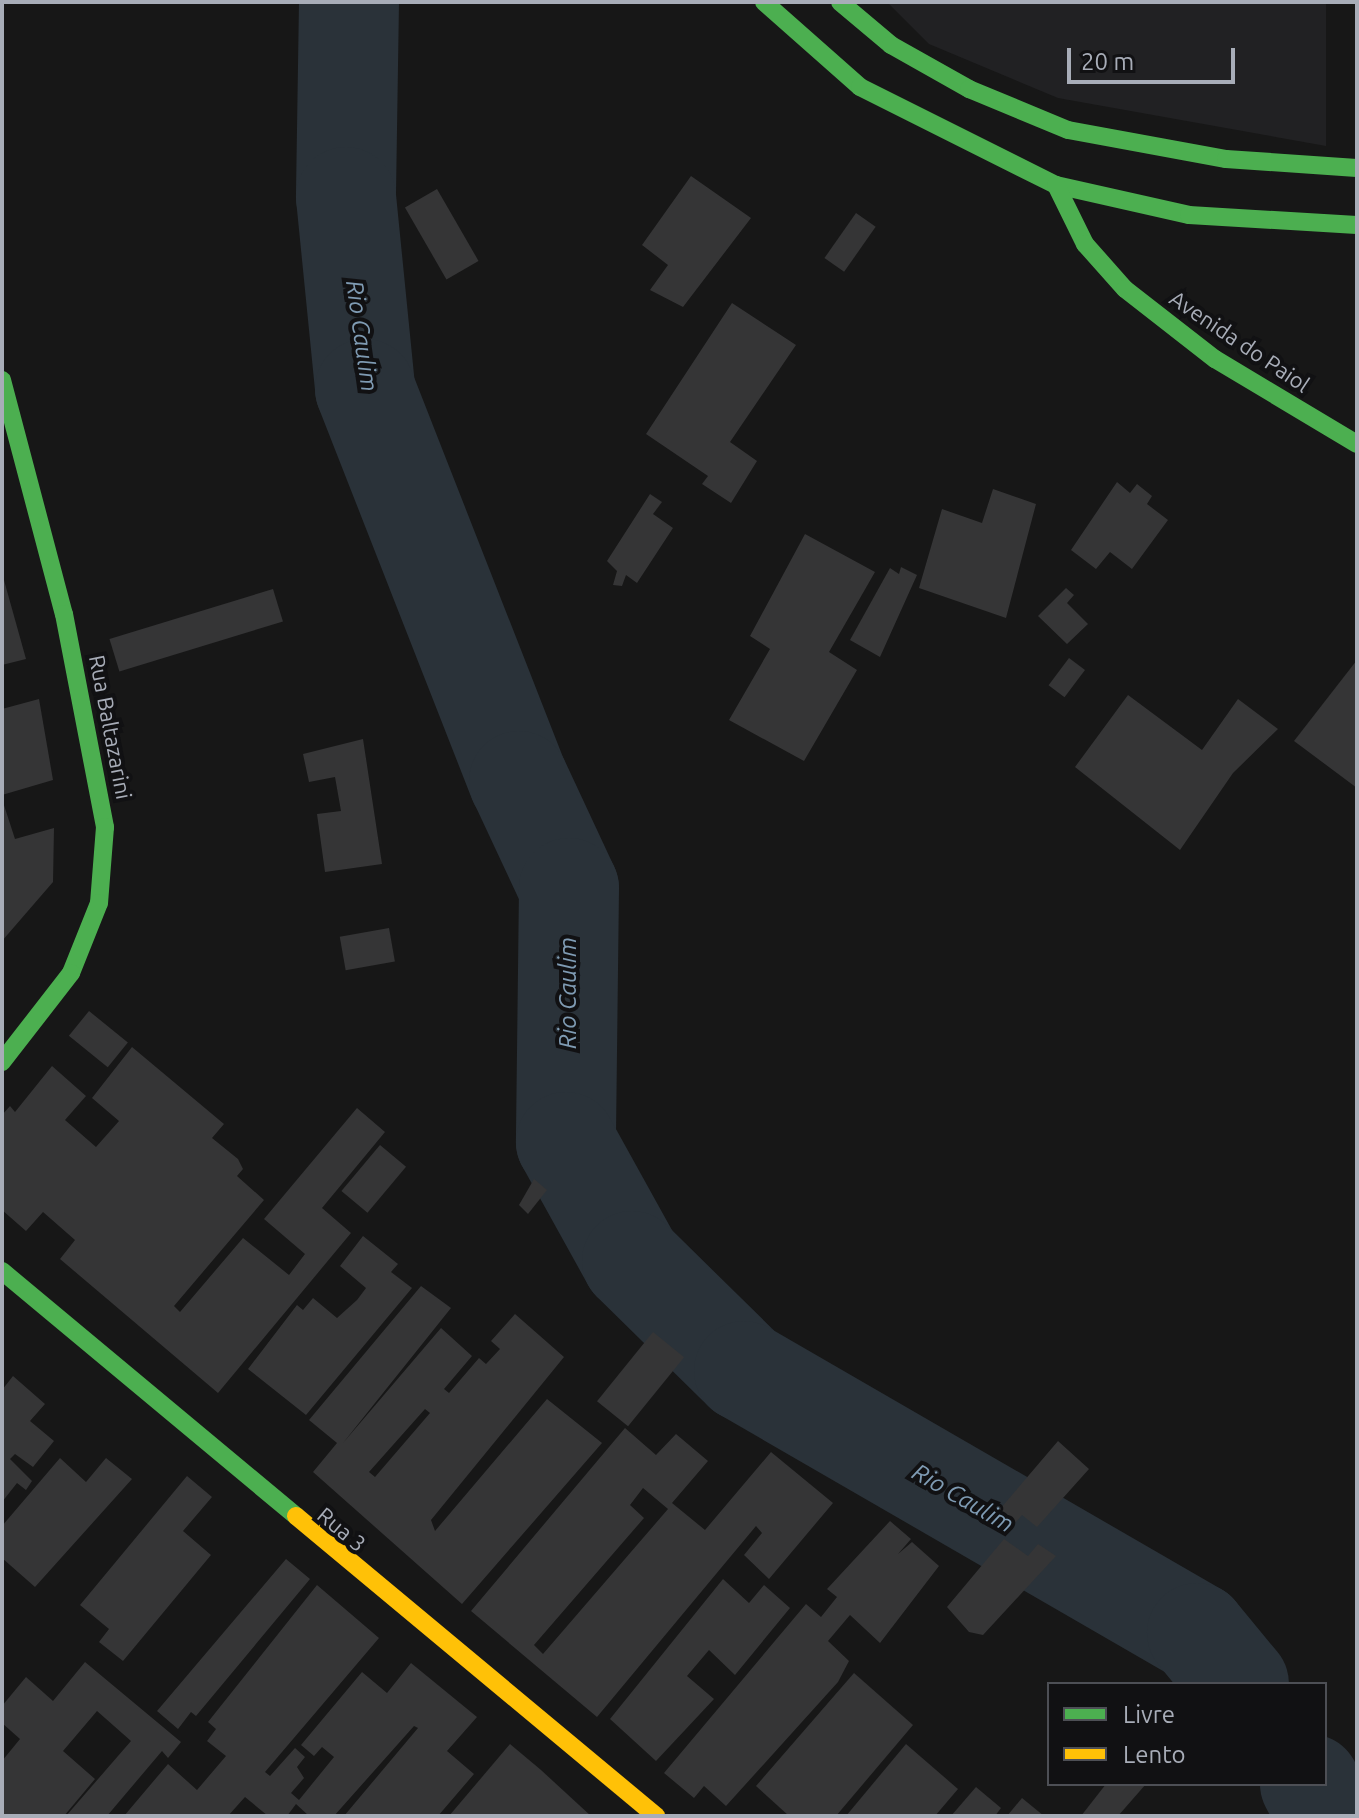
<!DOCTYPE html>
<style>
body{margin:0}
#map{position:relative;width:1359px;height:1818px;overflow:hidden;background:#171717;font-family:Ubuntu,sans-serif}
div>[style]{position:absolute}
.built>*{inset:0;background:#212123}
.river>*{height:100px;margin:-50px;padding:0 50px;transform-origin:50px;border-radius:50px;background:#2a3239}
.building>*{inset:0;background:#353536;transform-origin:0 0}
.fast>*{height:18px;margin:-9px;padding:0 9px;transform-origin:9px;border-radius:9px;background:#4caf50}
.slow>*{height:18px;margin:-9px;padding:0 9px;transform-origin:9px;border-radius:9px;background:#ffc107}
span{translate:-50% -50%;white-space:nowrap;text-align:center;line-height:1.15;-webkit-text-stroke:8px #111113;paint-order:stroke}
.street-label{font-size:22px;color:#a8adb8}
.water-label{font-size:24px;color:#7f9bb3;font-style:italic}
.frame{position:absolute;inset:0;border:4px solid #a8adb8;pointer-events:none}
.legend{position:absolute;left:1047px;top:1682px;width:280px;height:104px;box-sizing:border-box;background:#111113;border:2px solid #4d4f55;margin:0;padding:10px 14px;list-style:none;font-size:24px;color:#a8adb8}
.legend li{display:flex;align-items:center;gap:16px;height:40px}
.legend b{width:40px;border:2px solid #4d4f55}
.scale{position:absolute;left:1067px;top:48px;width:168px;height:36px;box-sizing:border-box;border:4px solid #a8adb8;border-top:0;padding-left:10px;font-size:24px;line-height:28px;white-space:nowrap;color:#a8adb8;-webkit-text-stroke:6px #111113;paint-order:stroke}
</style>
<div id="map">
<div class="built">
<i style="clip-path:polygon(887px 2px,1326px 2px,1326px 146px,1058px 98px,929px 44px)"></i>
</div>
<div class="river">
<i style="left:349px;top:2px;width:195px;rotate:90.9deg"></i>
<i style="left:346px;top:197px;width:193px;rotate:84.3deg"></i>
<i style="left:365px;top:389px;width:421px;rotate:68.6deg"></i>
<i style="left:519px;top:781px;width:118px;rotate:65deg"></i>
<i style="left:569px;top:888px;width:254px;rotate:90.7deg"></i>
<i style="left:566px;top:1142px;width:136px;rotate:61deg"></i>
<i style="left:632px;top:1261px;width:157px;rotate:44.5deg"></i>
<i style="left:744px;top:1371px;width:523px;rotate:30.04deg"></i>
<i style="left:1197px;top:1633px;width:66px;rotate:50.5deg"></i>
<i style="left:1310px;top:1784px;width:36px;rotate:62deg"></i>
</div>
<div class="building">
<i style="clip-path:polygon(691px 176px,751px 218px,683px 307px,650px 290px,668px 265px,642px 245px)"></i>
<i style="left:437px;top:189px;width:83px;height:37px;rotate:60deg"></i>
<i style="left:856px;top:213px;width:24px;height:55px;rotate:35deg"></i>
<i style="clip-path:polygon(732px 303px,796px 345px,730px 442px,757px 461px,731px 503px,702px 484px,708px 476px,646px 434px)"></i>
<i style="clip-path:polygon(1117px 482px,1130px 493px,1137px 484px,1152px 496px,1147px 504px,1168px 520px,1132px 569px,1110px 552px,1096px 569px,1071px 550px)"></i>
<i style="clip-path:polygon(993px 489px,1036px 504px,1006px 618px,919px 588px,942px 509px,982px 523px)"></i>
<i style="clip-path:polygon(650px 494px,662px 502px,653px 514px,673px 528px,637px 583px,626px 575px,622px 586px,613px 585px,617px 571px,607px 561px)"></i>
<i style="clip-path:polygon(805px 534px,875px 572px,829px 652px,857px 670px,804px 761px,729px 720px,770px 649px,750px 636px)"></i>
<i style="clip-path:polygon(901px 567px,917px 575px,880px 657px,850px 640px,890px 568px,899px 574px)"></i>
<i style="clip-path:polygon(2px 573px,26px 659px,2px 665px)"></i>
<i style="clip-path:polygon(1066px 588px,1074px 595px,1067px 603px,1088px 624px,1067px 644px,1038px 616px)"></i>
<i style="left:273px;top:589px;width:34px;height:171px;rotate:73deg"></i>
<i style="left:1069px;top:658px;width:20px;height:34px;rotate:37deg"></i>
<i style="clip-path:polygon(1357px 660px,1357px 788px,1294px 741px)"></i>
<i style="clip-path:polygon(1128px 695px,1202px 750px,1238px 699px,1278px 729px,1233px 773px,1180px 850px,1075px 767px)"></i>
<i style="clip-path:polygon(39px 699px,53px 780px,2px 795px,2px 709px)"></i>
<i style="clip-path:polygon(363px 739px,382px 864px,325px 872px,317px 814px,341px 811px,335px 777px,309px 782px,303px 754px)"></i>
<i style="clip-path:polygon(2px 799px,15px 839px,54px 828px,53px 882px,2px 941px)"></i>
<i style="left:389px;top:928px;width:34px;height:50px;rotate:80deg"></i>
<i style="left:89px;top:1011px;width:50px;height:32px;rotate:39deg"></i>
<i style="clip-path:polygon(132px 1047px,224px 1124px,212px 1138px,238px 1159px,243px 1169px,237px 1176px,264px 1200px,174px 1306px,180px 1312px,243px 1238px,289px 1275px,305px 1254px,264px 1219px,357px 1108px,385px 1132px,322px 1208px,351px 1233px,218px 1393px,60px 1259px,75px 1240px,43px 1212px,26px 1231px,2px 1210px,2px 1115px,10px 1106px,15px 1112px,52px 1066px,86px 1096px,65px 1120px,96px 1147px,119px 1121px,92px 1098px)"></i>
<i style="left:380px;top:1145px;width:34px;height:60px;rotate:40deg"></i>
<i style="clip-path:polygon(534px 1179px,547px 1190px,528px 1214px,519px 1205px)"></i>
<i style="clip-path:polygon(363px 1236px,398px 1264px,391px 1272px,412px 1288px,306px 1415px,248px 1369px,297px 1305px,303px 1310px,313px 1298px,337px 1318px,357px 1300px,366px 1288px,340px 1266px)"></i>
<i style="clip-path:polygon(evenodd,421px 1286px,451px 1308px,343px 1443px,441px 1328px,472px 1356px,444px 1389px,449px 1393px,479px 1358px,486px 1364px,500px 1349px,491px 1341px,515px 1314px,564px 1357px,431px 1520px,435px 1531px,547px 1399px,602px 1443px,462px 1604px,313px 1472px,337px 1443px,309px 1420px,421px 1286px,425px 1409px,430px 1413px,375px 1477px,369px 1472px,425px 1409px)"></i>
<i style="left:653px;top:1332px;width:40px;height:89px;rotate:39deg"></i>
<i style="clip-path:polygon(13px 1376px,45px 1404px,30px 1421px,54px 1441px,33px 1467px,15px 1454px,10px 1459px,32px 1481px,26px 1490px,17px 1483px,2px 1502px,2px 1390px)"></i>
<i style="clip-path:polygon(evenodd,625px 1428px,656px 1455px,676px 1434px,708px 1461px,672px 1503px,705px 1530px,771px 1452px,833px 1503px,769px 1579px,744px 1555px,762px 1533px,756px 1526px,597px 1717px,471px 1611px,625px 1428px,643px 1488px,668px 1509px,543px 1654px,534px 1645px,644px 1518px,630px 1505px,643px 1488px)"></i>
<i style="clip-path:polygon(1058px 1441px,1089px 1469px,1037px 1527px,1022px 1515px,1009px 1530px,994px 1516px)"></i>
<i style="clip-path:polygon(60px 1458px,86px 1482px,106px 1458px,132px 1479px,35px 1587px,2px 1558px,2px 1526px)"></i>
<i style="clip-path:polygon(187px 1476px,212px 1497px,183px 1531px,211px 1555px,123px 1661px,99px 1642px,109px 1629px,80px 1605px)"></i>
<i style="clip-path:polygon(890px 1521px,911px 1539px,898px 1554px,912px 1542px,939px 1566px,880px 1643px,850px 1615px,828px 1641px,849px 1661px,838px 1682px,726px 1806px,704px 1786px,694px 1798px,664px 1773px,806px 1604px,821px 1617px,837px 1597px,827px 1589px)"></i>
<i style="clip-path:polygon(1004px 1539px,1028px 1556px,1038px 1544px,1056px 1556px,983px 1635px,969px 1632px,947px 1607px)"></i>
<i style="clip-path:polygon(286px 1559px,310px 1579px,196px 1716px,191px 1712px,178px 1729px,157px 1711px)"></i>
<i style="clip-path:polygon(723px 1579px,749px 1603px,764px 1585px,790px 1608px,735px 1675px,709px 1650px,687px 1676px,714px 1699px,656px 1761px,610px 1719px)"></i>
<i style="clip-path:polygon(317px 1585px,379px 1638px,265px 1772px,270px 1776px,295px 1748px,305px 1757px,297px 1767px,304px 1778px,291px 1793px,299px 1800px,334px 1757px,322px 1747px,314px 1756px,301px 1745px,362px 1672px,387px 1693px,411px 1663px,477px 1717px,447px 1751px,474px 1774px,438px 1816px,344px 1816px,418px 1728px,414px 1726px,334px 1816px,309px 1816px,296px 1804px,287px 1816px,268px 1816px,245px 1797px,228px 1816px,124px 1816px,168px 1764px,197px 1790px,226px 1756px,207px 1741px,216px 1729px,208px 1722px)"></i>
<i style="clip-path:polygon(85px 1662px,181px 1742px,168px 1758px,162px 1751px,107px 1816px,66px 1816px,131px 1741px,97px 1711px,63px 1751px,95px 1779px,64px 1816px,2px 1816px,2px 1761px,20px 1739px,2px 1723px,2px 1706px,26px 1677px,53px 1701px)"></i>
<i style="clip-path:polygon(854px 1673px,913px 1725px,836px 1816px,789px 1816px,756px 1786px)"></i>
<i style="clip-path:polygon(510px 1744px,541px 1770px,591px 1816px,449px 1816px)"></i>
<i style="clip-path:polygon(906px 1744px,958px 1789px,935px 1816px,846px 1816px)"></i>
<i style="clip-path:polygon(1106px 1784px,1146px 1784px,1118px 1816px,1081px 1816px)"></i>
<i style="clip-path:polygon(976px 1787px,1001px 1808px,995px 1816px,951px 1816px)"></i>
<i style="clip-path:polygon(1022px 1798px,1044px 1816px,1007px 1816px)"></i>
</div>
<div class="fast">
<i style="left:764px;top:2px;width:128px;rotate:41.5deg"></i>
<i style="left:860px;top:87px;width:219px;rotate:26.6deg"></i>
<i style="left:1056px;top:185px;width:136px;rotate:12.7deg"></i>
<i style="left:1189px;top:215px;width:168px;rotate:3.4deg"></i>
<i style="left:840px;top:2px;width:67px;rotate:40.1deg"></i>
<i style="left:891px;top:45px;width:90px;rotate:29.4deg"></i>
<i style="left:969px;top:89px;width:107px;rotate:22.5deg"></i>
<i style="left:1068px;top:130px;width:161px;rotate:10.4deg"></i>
<i style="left:1226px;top:159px;width:131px;rotate:3.9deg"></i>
<i style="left:1056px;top:185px;width:66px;rotate:63.8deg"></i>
<i style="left:1085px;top:244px;width:60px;rotate:48.4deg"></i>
<i style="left:1125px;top:289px;width:114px;rotate:37.9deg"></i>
<i style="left:1215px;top:359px;width:165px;rotate:30.9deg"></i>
<i style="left:2px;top:380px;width:242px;rotate:75.2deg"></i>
<i style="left:64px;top:614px;width:217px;rotate:79.1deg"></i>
<i style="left:105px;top:827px;width:76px;rotate:94.5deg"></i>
<i style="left:99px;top:903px;width:75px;rotate:111.8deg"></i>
<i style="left:71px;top:973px;width:113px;rotate:127.8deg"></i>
<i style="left:2px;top:1271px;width:383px;rotate:39.8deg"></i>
</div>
<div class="slow">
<i style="left:296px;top:1516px;width:469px;rotate:39.8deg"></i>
</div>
<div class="street-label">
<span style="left:1240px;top:341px;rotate:34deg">Avenida do Paiol</span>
<span style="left:111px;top:727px;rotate:79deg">Rua Baltazarini</span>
<span style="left:342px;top:1529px;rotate:40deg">Rua 3</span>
</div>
<div class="water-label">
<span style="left:362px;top:336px;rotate:82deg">Rio Caulim</span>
<span style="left:568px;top:993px;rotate:-90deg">Rio Caulim</span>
<span style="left:963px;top:1498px;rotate:30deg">Rio Caulim</span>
</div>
<div class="frame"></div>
<ul class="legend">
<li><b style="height:10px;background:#4caf50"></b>Livre</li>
<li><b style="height:10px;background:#ffc107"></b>Lento</li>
</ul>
<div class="scale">20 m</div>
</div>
